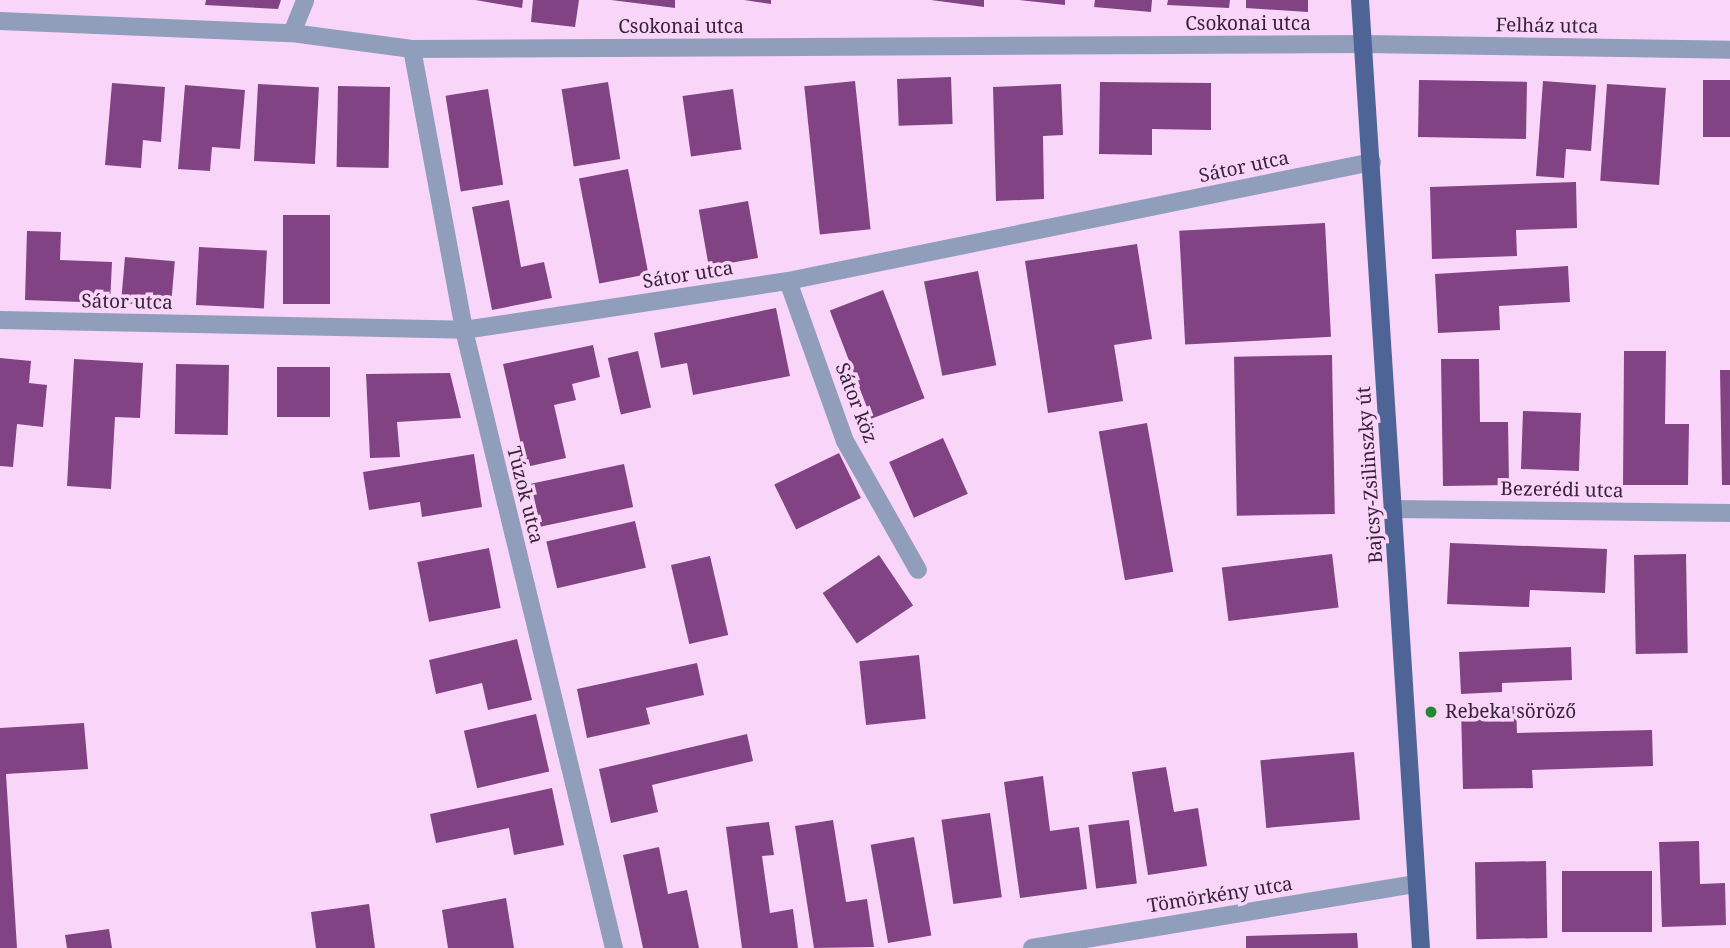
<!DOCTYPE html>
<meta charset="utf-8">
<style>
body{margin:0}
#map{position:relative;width:1730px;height:948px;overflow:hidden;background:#f9d6f9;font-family:"Noto Serif",serif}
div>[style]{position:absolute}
.building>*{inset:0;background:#814383;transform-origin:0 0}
.minor>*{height:18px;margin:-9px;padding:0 9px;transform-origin:9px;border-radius:9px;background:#919ebb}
.major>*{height:18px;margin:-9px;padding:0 9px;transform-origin:9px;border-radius:9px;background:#4e6497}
.dots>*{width:19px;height:19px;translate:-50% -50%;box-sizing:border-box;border:4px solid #f9d6f9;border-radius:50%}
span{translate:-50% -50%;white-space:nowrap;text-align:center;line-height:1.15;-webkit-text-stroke:7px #f9d6f9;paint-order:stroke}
.street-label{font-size:19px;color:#382239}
.poi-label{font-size:19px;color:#382239}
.left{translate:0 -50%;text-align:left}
</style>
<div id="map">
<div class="building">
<i style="clip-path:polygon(206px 0,281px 0,278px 9px,205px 5px)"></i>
<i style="clip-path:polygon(475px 0,523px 0,522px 8px)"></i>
<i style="clip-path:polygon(533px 0,579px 0,575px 27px,531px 22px)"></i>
<i style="clip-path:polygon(611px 0,675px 0,675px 8px)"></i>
<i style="clip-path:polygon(744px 0,771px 0,771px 4px)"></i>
<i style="clip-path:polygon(931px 0,984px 0,984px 7px)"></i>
<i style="clip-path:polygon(1019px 0,1065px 0,1065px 5px)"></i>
<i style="clip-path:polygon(1095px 0,1152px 0,1151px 12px,1094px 7px)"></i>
<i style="clip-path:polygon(1168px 0,1230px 0,1229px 8px,1167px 5px)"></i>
<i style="clip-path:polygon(1246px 0,1308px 0,1308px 12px,1246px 8px)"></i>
<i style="left:951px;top:77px;width:47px;height:54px;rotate:88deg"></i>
<i style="left:1419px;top:80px;width:108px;height:57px;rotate:1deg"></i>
<i style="left:1730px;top:80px;width:57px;height:27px;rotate:90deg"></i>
<i style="left:855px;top:81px;width:149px;height:51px;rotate:84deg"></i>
<i style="clip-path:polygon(1543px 81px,1596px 85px,1591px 151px,1566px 149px,1564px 178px,1536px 176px)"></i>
<i style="left:608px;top:82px;width:78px;height:47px;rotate:81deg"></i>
<i style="clip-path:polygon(1100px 82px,1211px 83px,1211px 130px,1152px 129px,1152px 155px,1099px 154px)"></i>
<i style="clip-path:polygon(112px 83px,165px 87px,161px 142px,143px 140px,141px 168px,105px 165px)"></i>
<i style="left:258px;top:84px;width:61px;height:77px;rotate:3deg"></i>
<i style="clip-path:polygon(1061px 84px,1063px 135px,1043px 136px,1044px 199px,996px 201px,993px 87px)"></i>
<i style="left:1607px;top:84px;width:59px;height:97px;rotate:4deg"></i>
<i style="clip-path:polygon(185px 85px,245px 90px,240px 149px,212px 147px,210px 171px,178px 169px)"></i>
<i style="left:338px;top:86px;width:52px;height:81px;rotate:1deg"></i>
<i style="left:488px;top:89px;width:97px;height:43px;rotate:81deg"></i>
<i style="left:733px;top:89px;width:61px;height:51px;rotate:82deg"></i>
<i style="left:628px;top:169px;width:107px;height:50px;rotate:79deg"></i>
<i style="clip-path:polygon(1576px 182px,1577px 228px,1516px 230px,1517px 256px,1432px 259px,1430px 187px)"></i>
<i style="clip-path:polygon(509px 200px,521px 267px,544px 262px,552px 298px,492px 310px,472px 207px)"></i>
<i style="left:748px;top:201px;width:58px;height:50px;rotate:80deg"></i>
<i style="left:283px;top:215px;width:47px;height:89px"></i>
<i style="left:1325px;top:223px;width:114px;height:146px;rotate:87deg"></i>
<i style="clip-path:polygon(27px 231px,61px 232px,60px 260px,112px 262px,110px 303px,25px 300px)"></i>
<i style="clip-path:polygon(1137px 244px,1152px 339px,1114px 345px,1123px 401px,1048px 413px,1025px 261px)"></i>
<i style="left:199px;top:247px;width:68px;height:58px;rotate:3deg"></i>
<i style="left:125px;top:257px;width:50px;height:46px;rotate:5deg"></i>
<i style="clip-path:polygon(1568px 266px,1570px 302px,1499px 306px,1500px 330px,1438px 333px,1435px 274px)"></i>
<i style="left:978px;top:271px;width:96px;height:55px;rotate:79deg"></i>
<i style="left:883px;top:290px;width:116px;height:57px;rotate:69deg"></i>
<i style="clip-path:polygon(776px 308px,790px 376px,693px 395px,687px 363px,661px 368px,654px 333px)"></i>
<i style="clip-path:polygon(593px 345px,600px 377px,572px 384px,576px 400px,554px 405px,566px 458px,526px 467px,503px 364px)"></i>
<i style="left:638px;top:351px;width:58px;height:31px;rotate:77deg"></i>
<i style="clip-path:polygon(1624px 351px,1666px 351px,1665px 424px,1689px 424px,1688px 485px,1623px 485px)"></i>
<i style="left:1332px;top:355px;width:159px;height:98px;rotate:89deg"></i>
<i style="clip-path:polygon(0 358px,31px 361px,29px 383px,47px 385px,43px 427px,17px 424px,13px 467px,0 466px)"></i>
<i style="clip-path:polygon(74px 359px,143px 363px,140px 418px,115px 417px,111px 489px,67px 486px)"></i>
<i style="clip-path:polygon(1441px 359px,1479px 359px,1480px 422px,1508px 422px,1509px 485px,1443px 486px)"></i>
<i style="left:176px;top:364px;width:53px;height:70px;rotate:1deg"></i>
<i style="left:277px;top:367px;width:53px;height:50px"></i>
<i style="clip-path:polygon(1720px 370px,1730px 370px,1730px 485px,1722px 485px)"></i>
<i style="clip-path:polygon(450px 373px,461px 418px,397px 422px,400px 457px,370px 458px,366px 374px)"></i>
<i style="left:1523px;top:411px;width:58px;height:58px;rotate:2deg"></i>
<i style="left:1147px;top:423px;width:151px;height:49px;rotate:80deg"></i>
<i style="left:943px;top:438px;width:61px;height:59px;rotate:66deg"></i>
<i style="left:839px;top:453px;width:50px;height:72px;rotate:64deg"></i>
<i style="clip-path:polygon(474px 454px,482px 507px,422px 517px,420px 502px,369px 510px,363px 472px)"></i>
<i style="left:624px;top:464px;width:44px;height:95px;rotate:78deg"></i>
<i style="left:635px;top:521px;width:48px;height:91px;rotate:77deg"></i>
<i style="clip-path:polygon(1450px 543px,1607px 549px,1605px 593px,1530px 590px,1529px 607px,1447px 604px)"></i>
<i style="left:489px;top:548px;width:61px;height:73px;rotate:79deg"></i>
<i style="left:1332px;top:554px;width:54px;height:111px;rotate:83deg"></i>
<i style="left:1686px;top:554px;width:99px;height:52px;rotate:89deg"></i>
<i style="left:879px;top:555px;width:61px;height:68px;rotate:56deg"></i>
<i style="left:710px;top:556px;width:81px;height:40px;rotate:77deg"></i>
<i style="clip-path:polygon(517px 639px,532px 700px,488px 710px,482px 683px,436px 694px,429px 660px)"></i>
<i style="clip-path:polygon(1571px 647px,1572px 680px,1502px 683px,1502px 692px,1461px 694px,1459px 652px)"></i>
<i style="left:919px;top:655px;width:64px;height:60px;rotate:84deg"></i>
<i style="clip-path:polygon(697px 663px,704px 695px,646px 708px,650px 724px,587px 738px,577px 689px)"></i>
<i style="clip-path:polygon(1516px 706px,1517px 733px,1652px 730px,1653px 766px,1532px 770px,1533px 788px,1463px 789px,1461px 708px)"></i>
<i style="left:536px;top:714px;width:59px;height:74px;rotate:77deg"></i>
<i style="clip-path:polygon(84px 723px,88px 769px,6px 774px,17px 948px,0 948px,0 728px)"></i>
<i style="clip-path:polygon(747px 734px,753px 761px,652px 785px,658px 812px,611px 823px,599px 769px)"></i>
<i style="left:1354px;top:752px;width:68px;height:94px;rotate:85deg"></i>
<i style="clip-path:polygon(1166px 767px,1174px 812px,1198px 808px,1207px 866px,1148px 875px,1132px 772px)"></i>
<i style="clip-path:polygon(1043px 776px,1050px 831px,1079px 827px,1087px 889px,1020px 898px,1004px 782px)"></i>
<i style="clip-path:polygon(552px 788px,564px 845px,514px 855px,509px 828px,436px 843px,430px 814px)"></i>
<i style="left:990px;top:813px;width:85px;height:49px;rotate:82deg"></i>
<i style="clip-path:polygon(833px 820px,846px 902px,867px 899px,874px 947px,814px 948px,795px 826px)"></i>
<i style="left:1129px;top:820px;width:64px;height:41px;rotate:83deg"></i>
<i style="clip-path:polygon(769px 822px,774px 855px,762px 856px,770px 913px,793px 909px,798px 948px,742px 948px,726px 827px)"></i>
<i style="left:914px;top:837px;width:100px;height:44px;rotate:80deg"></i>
<i style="clip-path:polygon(1699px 841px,1700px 884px,1725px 883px,1726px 925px,1662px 927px,1659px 842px)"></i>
<i style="clip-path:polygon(659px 847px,668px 894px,687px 890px,699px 948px,643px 948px,623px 855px)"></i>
<i style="left:1546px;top:861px;width:77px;height:71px;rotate:89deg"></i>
<i style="left:1562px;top:871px;width:90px;height:61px"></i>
<i style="clip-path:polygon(506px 898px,514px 948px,448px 948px,442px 910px)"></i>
<i style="clip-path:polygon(369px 904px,375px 948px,316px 948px,311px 912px)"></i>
<i style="clip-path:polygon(109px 929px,112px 948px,67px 948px,65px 935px)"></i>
<i style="clip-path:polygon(1357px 933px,1358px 948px,1246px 948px,1246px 936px)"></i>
</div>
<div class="minor">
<i style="left:0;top:21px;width:292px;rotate:2.4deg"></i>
<i style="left:292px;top:33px;width:121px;rotate:7.6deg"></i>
<i style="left:412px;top:49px;width:951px;rotate:-0.3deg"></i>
<i style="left:1363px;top:44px;width:367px;rotate:0.9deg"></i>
<i style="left:292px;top:33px;width:35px;rotate:-68deg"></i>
<i style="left:412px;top:49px;width:286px;rotate:79.5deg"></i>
<i style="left:464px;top:330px;width:636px;rotate:76.36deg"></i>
<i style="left:788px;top:281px;width:170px;rotate:70.4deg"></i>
<i style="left:845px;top:441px;width:148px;rotate:60.5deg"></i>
<i style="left:0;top:320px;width:464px;rotate:1.2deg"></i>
<i style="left:464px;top:330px;width:328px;rotate:-8.6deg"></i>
<i style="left:788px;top:281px;width:596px;rotate:-11.52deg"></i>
<i style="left:1394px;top:509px;width:336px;rotate:0.7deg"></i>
<i style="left:1032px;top:948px;width:389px;rotate:-9.5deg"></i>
</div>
<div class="major">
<i style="left:1360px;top:0;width:950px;rotate:86.32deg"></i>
</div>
<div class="dots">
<i style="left:1431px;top:712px;background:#288536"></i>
</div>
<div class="street-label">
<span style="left:1248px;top:24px">Csokonai utca</span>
<span style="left:1547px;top:26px;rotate:1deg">Felház utca</span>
<span style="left:681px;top:27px">Csokonai utca</span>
<span style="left:1244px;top:167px;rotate:-12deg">Sátor utca</span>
<span style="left:688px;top:275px;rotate:-9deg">Sátor utca</span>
<span style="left:127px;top:302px;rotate:1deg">Sátor utca</span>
<span style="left:856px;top:403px;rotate:69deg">Sátor köz</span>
<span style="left:1370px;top:475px;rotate:-94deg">Bajcsy-Zsilinszky út</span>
<span style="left:1562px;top:490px;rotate:1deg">Bezerédi utca</span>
<span style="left:525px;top:495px;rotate:76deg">Túzok utca</span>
<span style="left:1220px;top:895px;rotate:-9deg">Tömörkény utca</span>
</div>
<div class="poi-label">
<span class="left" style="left:1445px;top:712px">Rebeka söröző</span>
</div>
</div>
